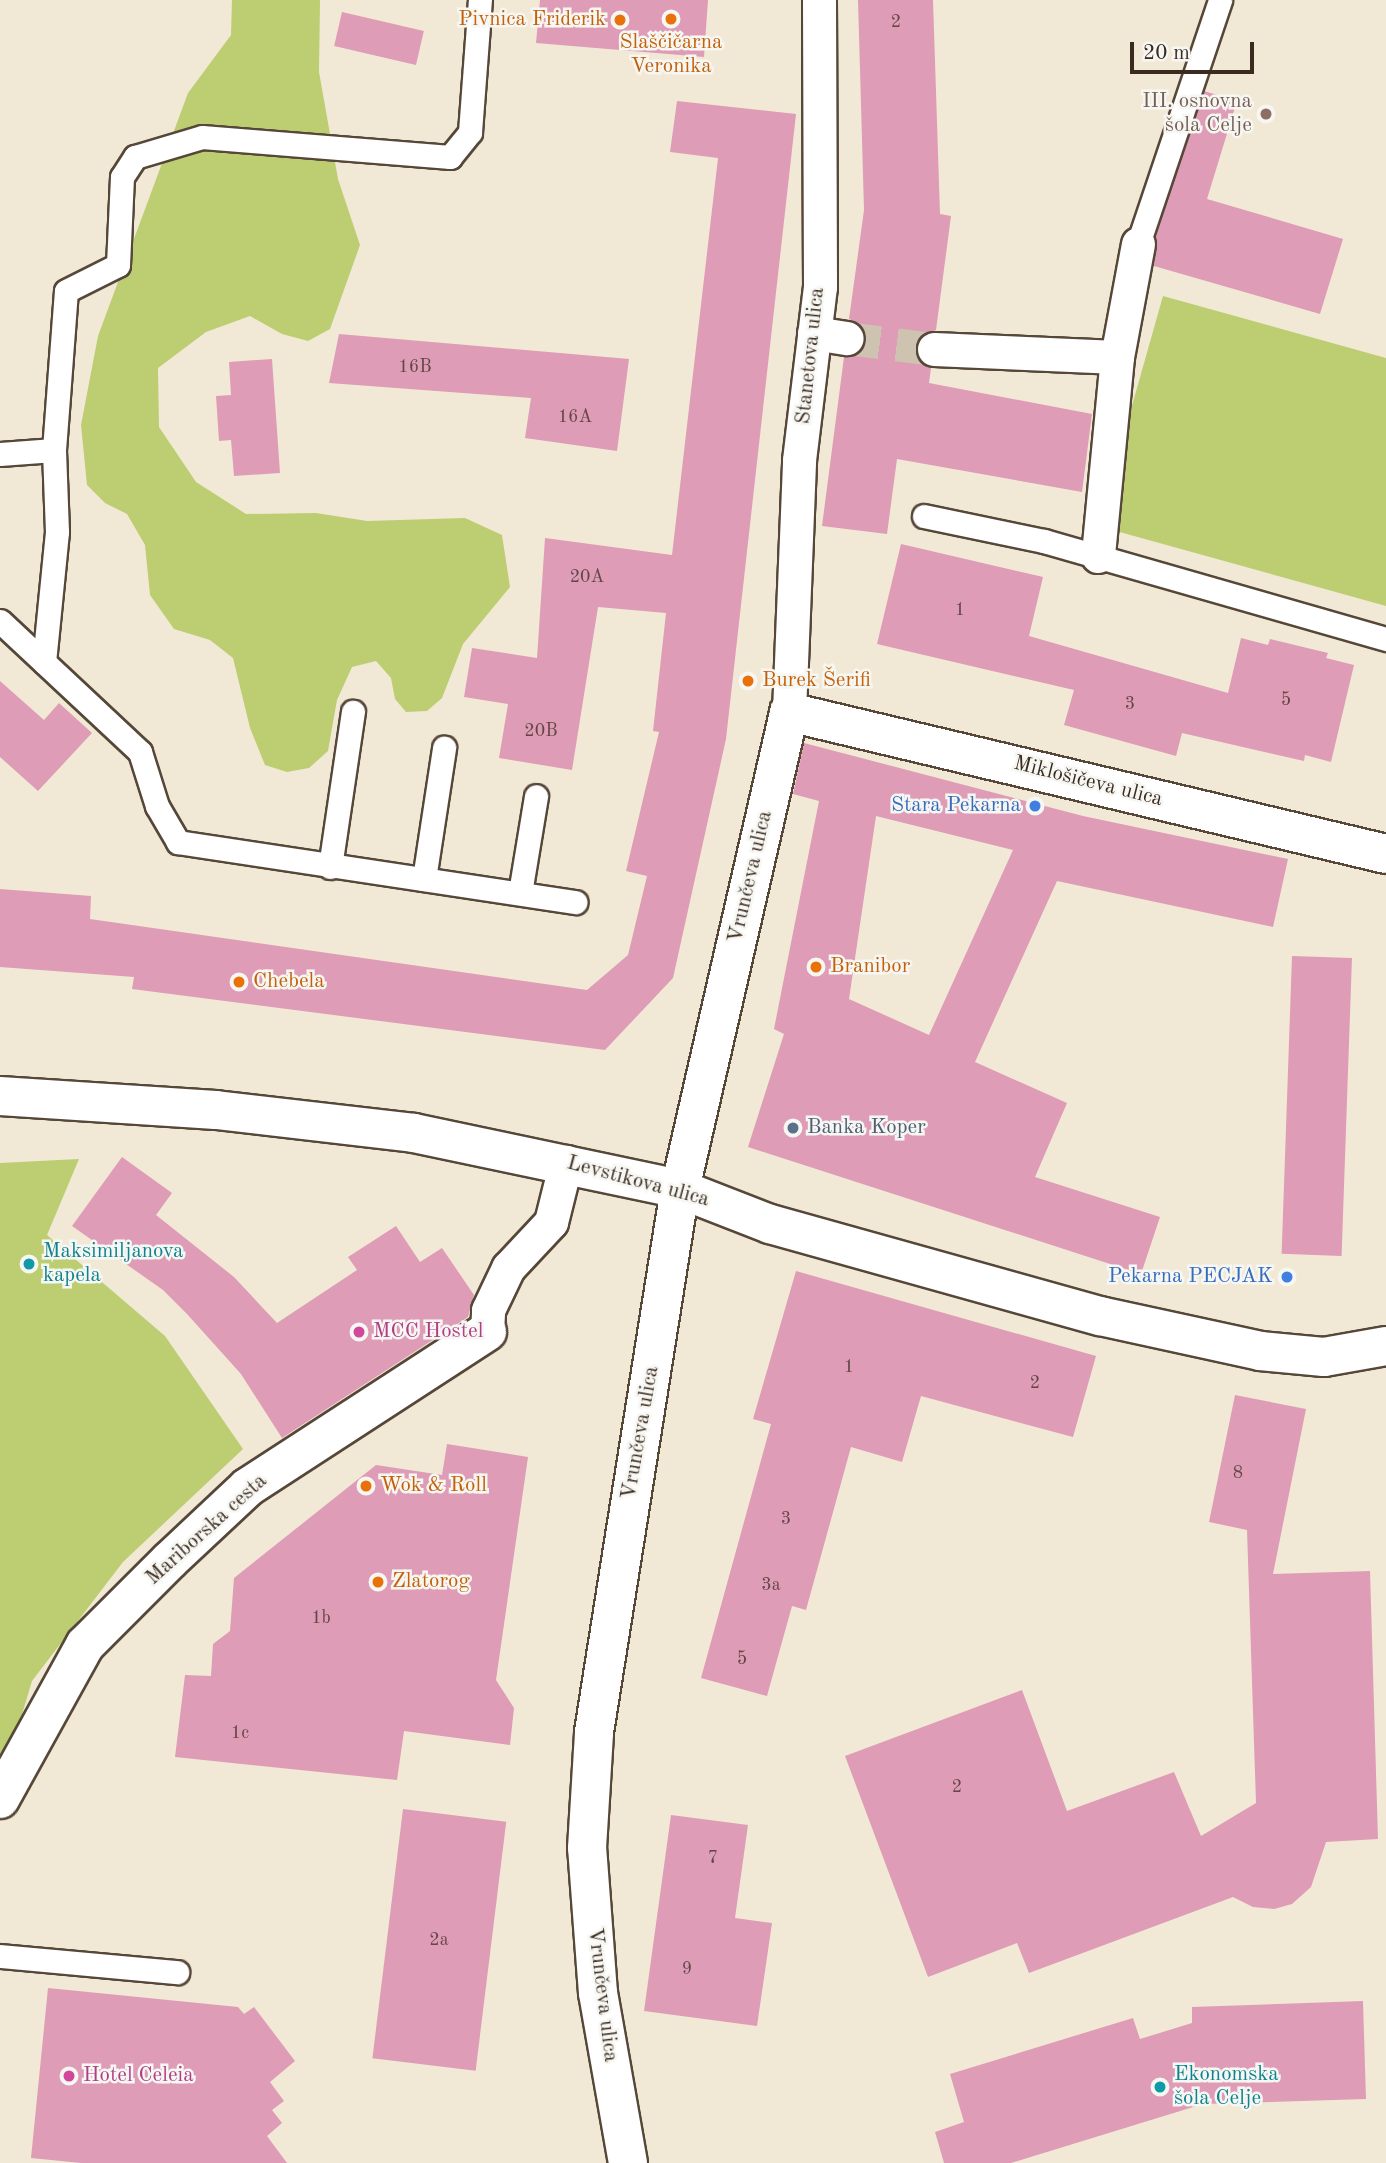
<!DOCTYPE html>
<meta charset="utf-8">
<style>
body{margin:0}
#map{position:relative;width:1386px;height:2163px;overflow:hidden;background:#f1e9d5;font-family:"Old Standard TT",serif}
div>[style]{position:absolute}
.green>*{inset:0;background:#bcce71}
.building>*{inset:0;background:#de9cb7;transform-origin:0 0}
.pedestrian-tunnel>*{height:33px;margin-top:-16.5px;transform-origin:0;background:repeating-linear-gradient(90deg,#cdc3b0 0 33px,transparent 0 50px)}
.roads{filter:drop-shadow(2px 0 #564739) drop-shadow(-2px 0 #564739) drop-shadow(0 2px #564739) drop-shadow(0 -2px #564739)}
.service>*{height:23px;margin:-11.5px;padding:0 11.5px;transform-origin:11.5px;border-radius:11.5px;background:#fff}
.pedestrian>*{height:33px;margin:-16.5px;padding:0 16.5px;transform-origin:16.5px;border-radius:16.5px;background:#fff}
.minor>*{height:38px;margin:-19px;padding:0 19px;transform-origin:19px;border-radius:19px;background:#fff}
.tertiary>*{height:38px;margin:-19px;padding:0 19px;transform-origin:19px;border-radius:19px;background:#fff}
.dots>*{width:19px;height:19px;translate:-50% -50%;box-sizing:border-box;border:4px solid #f6f6f2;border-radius:50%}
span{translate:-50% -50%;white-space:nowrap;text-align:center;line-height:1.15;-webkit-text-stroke:5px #f6f6f2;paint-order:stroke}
.number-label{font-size:18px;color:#644644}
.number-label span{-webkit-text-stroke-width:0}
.food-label{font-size:21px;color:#c56008}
.right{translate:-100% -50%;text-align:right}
.left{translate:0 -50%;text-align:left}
.education-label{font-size:21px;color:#785e54}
.street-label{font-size:21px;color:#3b2a1e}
.shop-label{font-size:21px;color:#366cbe}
.service-label{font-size:21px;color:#4e5e75}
.culture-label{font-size:21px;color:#0d838f}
.hotel-label{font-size:21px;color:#b23c85}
.scale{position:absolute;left:1130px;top:42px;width:124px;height:32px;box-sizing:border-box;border:4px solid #3b2a1e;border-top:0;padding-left:9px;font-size:21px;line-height:24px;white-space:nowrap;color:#3b2a1e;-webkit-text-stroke:5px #f6f6f2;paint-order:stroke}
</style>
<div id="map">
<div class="green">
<i style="clip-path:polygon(232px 0,320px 0,319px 72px,338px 179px,360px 245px,330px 329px,308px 341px,282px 334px,250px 316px,206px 332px,158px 368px,159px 427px,196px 482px,246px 514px,316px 513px,367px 521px,465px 518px,502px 535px,510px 587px,463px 644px,442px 698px,427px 711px,406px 712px,395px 699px,391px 678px,376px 661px,352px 667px,337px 700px,328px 751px,309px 768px,287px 772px,265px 765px,250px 728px,233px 658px,210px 640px,174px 629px,150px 595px,145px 545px,127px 514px,105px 503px,87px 485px,81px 425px,98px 336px,188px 93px,231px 35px)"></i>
<i style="clip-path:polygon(1163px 296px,1386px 358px,1386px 606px,1098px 526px)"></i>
<i style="clip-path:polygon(79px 1159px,47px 1235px,165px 1336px,243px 1449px,123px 1562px,32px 1681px,0 1788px,0 1163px)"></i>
</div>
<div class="building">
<i style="clip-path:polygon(540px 0,708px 0,704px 57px,536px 43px)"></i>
<i style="clip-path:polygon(858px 0,933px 0,940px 214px,951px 216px,936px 330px,918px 338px,917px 357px,931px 368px,929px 383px,1092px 414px,1082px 492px,897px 459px,887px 534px,822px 526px,844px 357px,862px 350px,866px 340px,859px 323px,849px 319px,864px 210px)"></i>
<i style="left:342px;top:12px;width:84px;height:35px;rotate:13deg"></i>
<i style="clip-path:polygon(1204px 91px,1237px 101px,1207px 199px,1343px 239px,1320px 314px,1154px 266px,1155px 236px)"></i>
<i style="clip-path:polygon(677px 101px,796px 114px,726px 739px,673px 978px,605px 1050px,132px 989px,134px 977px,0 967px,0 889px,91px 896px,90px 919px,587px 990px,628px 955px,647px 876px,626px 871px,659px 732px,653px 731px,666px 613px,598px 607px,572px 770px,499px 758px,508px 704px,464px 697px,472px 648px,537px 658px,545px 538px,672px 555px,718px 158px,670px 152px)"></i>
<i style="clip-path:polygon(339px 334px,629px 359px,617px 451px,525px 438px,531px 398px,329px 383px)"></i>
<i style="clip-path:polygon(272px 359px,280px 473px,234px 476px,231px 440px,219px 441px,216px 396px,231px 395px,229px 362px)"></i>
<i style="clip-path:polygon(901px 544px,1043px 577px,1029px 636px,1228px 693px,1241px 638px,1268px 645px,1270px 639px,1328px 653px,1326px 658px,1354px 665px,1331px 762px,1305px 755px,1304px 761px,1182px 733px,1176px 756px,1064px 725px,1074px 690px,877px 644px)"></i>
<i style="clip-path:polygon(0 681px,44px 720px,59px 703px,92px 733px,38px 791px,0 757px)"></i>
<i style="clip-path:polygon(evenodd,804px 743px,1083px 816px,1288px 859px,1273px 927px,1057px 881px,975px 1062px,1067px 1103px,1035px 1177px,1160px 1217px,1141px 1274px,748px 1147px,784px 1034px,774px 1029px,819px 801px,793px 794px,804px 743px,876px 816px,1013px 850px,929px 1035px,849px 999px,876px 816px)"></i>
<i style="left:1292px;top:956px;width:60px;height:298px;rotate:2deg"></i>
<i style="clip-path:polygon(122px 1157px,172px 1193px,156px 1215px,234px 1277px,277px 1323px,357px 1270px,348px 1257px,396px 1226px,420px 1262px,442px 1248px,474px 1295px,468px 1317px,282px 1438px,241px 1374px,187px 1314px,163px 1290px,72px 1226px)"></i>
<i style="clip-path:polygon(796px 1271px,1096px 1356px,1073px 1437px,921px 1396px,902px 1462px,851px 1447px,806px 1610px,792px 1606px,767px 1696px,701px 1678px,771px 1424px,753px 1419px)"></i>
<i style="clip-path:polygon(1235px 1395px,1306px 1409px,1273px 1574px,1370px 1571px,1378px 1839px,1326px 1842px,1311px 1887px,1292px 1904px,1274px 1909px,1253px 1907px,1233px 1897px,1029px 1973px,1017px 1943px,928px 1977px,845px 1756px,1022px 1690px,1067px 1811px,1174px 1772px,1201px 1836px,1256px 1803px,1247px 1530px,1209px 1522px)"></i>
<i style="clip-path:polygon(447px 1444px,528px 1457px,496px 1680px,514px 1708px,510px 1745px,404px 1731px,397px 1780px,175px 1757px,185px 1675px,211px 1676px,213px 1644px,230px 1631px,234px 1578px,376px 1465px,442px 1475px)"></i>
<i style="left:403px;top:1809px;width:104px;height:251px;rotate:7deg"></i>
<i style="clip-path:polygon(671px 1815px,748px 1825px,735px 1918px,772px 1923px,757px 2026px,644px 2011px)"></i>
<i style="clip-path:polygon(48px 1988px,238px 2007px,244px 2014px,254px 2007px,295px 2061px,270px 2082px,284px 2101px,272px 2110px,282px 2123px,267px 2136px,287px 2163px,81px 2163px,31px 2158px)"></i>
<i style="clip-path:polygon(1363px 2001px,1366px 2099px,1203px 2104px,1011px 2163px,944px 2163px,935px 2132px,964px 2122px,950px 2074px,1133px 2018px,1140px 2039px,1192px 2023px,1192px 2007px)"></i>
</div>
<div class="pedestrian-tunnel">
<i style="left:847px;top:338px;width:88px;rotate:7.2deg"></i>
</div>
<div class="roads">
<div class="service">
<i style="left:1138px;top:244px;width:257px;rotate:-71.4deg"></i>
<i style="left:0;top:454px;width:54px;rotate:-4.2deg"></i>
<i style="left:54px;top:450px;width:159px;rotate:-85.7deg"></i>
<i style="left:66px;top:291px;width:58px;rotate:-26.6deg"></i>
<i style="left:118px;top:265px;width:88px;rotate:-87.4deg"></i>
<i style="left:122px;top:177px;width:24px;rotate:-57deg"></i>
<i style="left:135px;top:157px;width:70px;rotate:-16.6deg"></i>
<i style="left:202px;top:137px;width:249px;rotate:4.6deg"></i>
<i style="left:450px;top:157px;width:32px;rotate:-51deg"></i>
<i style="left:470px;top:132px;width:132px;rotate:-85.7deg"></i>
<i style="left:924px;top:516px;width:123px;rotate:11.8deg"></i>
<i style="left:1044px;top:541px;width:356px;rotate:16deg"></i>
<i style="left:0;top:621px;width:192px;rotate:43.1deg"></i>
<i style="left:140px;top:752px;width:57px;rotate:72.5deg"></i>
<i style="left:157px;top:806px;width:42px;rotate:59.7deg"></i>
<i style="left:178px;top:842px;width:402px;rotate:8.6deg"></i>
<i style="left:44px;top:662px;width:131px;rotate:-84.3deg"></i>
<i style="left:57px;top:532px;width:82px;rotate:-92.1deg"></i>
<i style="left:330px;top:867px;width:157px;rotate:-81.6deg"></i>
<i style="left:424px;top:879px;width:133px;rotate:-81.3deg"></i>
<i style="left:520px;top:893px;width:98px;rotate:-80.6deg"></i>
<i style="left:0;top:1956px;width:178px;rotate:5.2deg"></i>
</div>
<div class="pedestrian">
<i style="left:814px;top:333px;width:33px;rotate:9deg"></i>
<i style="left:934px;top:349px;width:183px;rotate:2.5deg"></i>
<i style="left:1117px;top:357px;width:200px;rotate:95.5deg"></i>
<i style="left:1117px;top:357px;width:115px;rotate:-79.5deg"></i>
<i style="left:789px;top:712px;width:252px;rotate:-87.7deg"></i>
<i style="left:799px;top:460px;width:174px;rotate:-83.1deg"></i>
<i style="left:820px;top:287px;width:287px;rotate:-90.2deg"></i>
<i style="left:487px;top:1332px;width:22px;rotate:-87deg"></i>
<i style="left:488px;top:1310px;width:47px;rotate:-64.5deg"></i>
<i style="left:508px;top:1268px;width:63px;rotate:-46.9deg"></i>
<i style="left:551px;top:1222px;width:62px;rotate:-76deg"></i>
</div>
<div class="minor">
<i style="left:0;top:1799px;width:176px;rotate:-61.1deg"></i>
<i style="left:85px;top:1645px;width:119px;rotate:-45deg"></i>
<i style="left:169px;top:1561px;width:108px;rotate:-43.1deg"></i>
<i style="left:248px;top:1487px;width:285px;rotate:-33deg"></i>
<i style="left:628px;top:2163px;width:173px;rotate:-100deg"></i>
<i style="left:598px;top:1993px;width:145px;rotate:-94.3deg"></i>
<i style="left:587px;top:1848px;width:116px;rotate:-86.5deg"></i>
<i style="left:594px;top:1732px;width:550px;rotate:-81deg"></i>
<i style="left:680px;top:1189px;width:489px;rotate:-77.1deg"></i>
<i style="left:789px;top:712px;width:614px;rotate:13.38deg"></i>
</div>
<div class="tertiary">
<i style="left:0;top:1096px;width:216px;rotate:3.7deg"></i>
<i style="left:216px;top:1110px;width:199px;rotate:6.6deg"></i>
<i style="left:414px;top:1133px;width:272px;rotate:11.9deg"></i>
<i style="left:680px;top:1189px;width:97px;rotate:21.3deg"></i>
<i style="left:770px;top:1224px;width:343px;rotate:15.6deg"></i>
<i style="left:1100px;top:1316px;width:164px;rotate:12.3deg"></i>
<i style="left:1260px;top:1351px;width:64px;rotate:5.4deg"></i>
<i style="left:1324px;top:1357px;width:63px;rotate:-10.1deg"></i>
</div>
</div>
<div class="dots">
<i style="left:671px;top:19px;background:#e8710a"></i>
<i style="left:620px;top:20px;background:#e8710a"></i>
<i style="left:1266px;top:114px;background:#8d6e63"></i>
<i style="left:748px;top:681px;background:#e8710a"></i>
<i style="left:1035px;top:806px;background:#3f7fe0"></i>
<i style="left:816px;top:967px;background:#e8710a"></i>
<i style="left:239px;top:982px;background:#e8710a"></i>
<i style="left:793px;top:1128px;background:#5c6f8a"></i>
<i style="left:29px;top:1264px;background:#0f9aa8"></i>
<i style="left:1287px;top:1277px;background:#3f7fe0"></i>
<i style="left:359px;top:1332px;background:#d1479c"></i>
<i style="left:366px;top:1486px;background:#e8710a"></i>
<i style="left:378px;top:1582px;background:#e8710a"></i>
<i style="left:69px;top:2076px;background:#d1479c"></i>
<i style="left:1160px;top:2087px;background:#0f9aa8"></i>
</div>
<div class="number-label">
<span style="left:896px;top:22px">2</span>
<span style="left:415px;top:367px">16B</span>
<span style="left:575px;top:417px">16A</span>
<span style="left:587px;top:577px">20A</span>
<span style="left:960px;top:610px">1</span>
<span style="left:1286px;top:700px">5</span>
<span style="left:1130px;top:704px">3</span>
<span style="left:541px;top:731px">20B</span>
<span style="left:849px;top:1367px">1</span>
<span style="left:1035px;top:1383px">2</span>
<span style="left:1238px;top:1473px">8</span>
<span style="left:786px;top:1519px">3</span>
<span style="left:771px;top:1585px">3a</span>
<span style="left:321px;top:1618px">1b</span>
<span style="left:742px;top:1659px">5</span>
<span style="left:240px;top:1733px">1c</span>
<span style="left:957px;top:1787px">2</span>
<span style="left:713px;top:1858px">7</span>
<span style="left:439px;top:1940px">2a</span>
<span style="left:687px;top:1969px">9</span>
</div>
<div class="food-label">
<span class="right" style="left:606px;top:20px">Pivnica Friderik</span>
<span style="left:671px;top:55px">Slaščičarna<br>Veronika</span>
<span class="left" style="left:762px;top:681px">Burek Šerifi</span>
<span class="left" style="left:830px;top:967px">Branibor</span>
<span class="left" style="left:253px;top:982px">Chebela</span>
<span class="left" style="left:380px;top:1486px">Wok &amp; Roll</span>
<span class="left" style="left:392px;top:1582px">Zlatorog</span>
</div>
<div class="education-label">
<span class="right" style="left:1252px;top:114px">III. osnovna<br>šola Celje</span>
</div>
<div class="street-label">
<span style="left:811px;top:356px;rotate:-84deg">Stanetova ulica</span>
<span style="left:1088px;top:782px;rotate:14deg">Miklošičeva ulica</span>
<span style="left:751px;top:877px;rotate:-77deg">Vrunčeva ulica</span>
<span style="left:638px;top:1182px;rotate:15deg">Levstikova ulica</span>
<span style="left:641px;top:1433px;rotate:-80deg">Vrunčeva ulica</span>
<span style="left:207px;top:1530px;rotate:-42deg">Mariborska cesta</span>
<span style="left:602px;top:1995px;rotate:83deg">Vrunčeva ulica</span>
</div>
<div class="shop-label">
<span class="right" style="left:1021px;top:806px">Stara Pekarna</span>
<span class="right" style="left:1273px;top:1277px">Pekarna PECJAK</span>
</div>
<div class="service-label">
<span class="left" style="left:807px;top:1128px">Banka Koper</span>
</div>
<div class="culture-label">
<span class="left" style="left:43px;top:1264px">Maksimiljanova<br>kapela</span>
<span class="left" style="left:1174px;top:2087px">Ekonomska<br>šola Celje</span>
</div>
<div class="hotel-label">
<span class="left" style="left:373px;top:1332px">MCC Hostel</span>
<span class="left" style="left:83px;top:2076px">Hotel Celeia</span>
</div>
<div class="scale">20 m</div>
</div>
